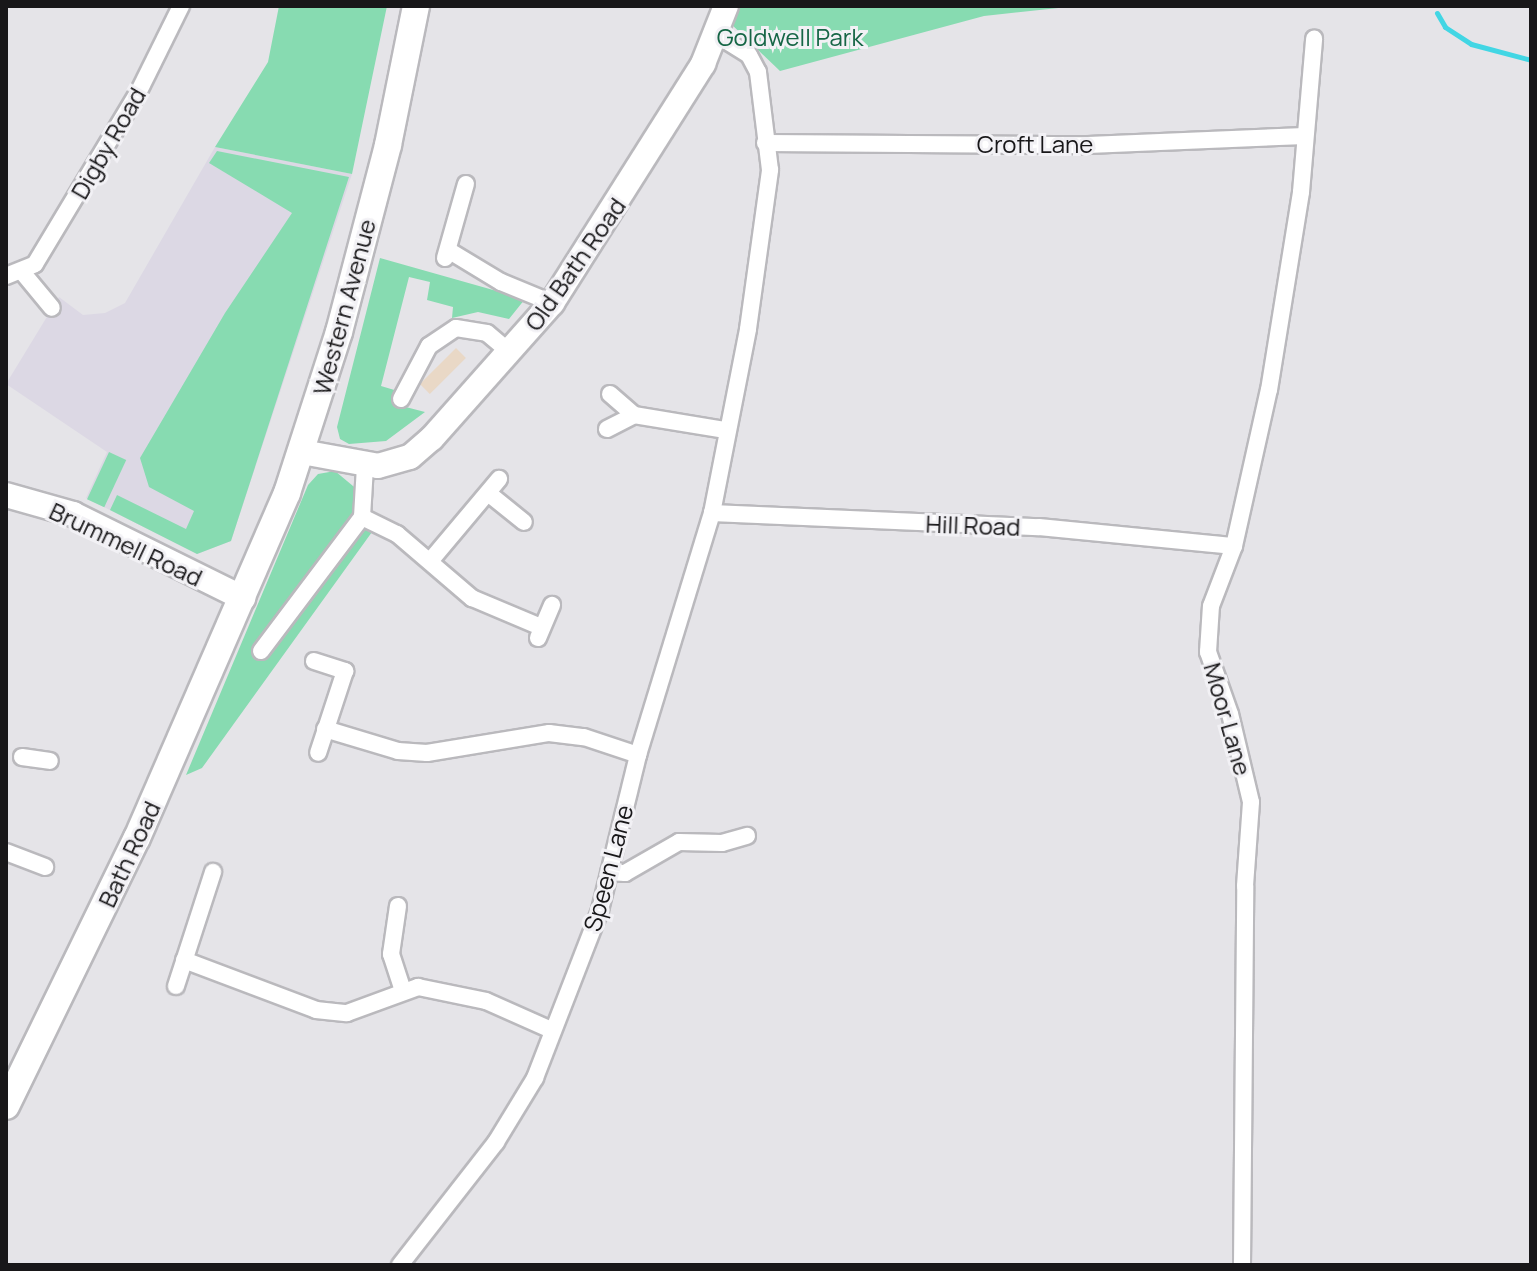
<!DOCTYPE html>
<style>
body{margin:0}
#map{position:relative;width:1537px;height:1271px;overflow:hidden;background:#e5e4e8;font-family:Manrope,sans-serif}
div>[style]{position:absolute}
.built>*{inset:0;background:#dcd8e4}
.industrial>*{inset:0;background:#e9d8c6;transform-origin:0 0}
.green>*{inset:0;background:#87dbb1;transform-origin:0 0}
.stream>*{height:5px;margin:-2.5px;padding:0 2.5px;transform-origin:2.5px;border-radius:2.5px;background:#42d6e4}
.roads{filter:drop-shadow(2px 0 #bab9bd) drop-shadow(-2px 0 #bab9bd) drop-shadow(0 2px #bab9bd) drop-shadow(0 -2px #bab9bd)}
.street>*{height:16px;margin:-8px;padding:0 8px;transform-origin:8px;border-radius:8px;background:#fff}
.secondary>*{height:24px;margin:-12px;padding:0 12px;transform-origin:12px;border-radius:12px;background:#fff}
.primary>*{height:26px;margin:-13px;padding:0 13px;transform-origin:13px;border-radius:13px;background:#fff}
span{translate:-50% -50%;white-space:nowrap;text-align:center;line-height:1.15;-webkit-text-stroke:6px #f2f1f5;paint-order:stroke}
.park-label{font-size:24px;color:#166646}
.street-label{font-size:24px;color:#181719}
.frame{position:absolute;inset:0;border:8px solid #181719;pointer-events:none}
</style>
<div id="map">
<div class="built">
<i style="clip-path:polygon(215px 147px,352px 174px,231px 541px,197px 554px,86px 498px,107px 452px,6px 384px,59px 297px,83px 315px,105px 313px,125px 303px)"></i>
</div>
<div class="industrial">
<i style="left:456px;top:348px;width:14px;height:51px;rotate:45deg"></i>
</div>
<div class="green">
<i style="clip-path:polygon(279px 6px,387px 6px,352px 174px,215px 147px,268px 62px)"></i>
<i style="clip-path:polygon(733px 6px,1077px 6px,984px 16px,780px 71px,729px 22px)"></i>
<i style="clip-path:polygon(217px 151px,349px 177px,231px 541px,197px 554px,110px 510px,117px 495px,186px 529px,194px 511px,149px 487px,140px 458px,225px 313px,292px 213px,209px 163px)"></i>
<i style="clip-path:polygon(380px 258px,525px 299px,509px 319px,478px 312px,452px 318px,453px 307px,427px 300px,430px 282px,409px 277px,381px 386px,401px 392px,398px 405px,425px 412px,386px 441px,349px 444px,340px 439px,337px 427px)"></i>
<i style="left:109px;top:452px;width:19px;height:52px;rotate:25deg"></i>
<i style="clip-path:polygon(335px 471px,359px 491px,357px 519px,372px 532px,202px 768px,186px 775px,308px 485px,318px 474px)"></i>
</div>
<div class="stream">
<i style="left:1437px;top:13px;width:16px;rotate:60deg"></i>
<i style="left:1445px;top:27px;width:31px;rotate:33deg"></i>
<i style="left:1471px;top:44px;width:62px;rotate:14.9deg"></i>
</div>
<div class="roads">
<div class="street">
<i style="left:765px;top:143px;width:323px;rotate:0.4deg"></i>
<i style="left:1088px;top:145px;width:217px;rotate:-2.4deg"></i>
<i style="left:448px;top:250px;width:62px;rotate:31.1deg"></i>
<i style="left:501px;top:282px;width:55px;rotate:22.4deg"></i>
<i style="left:445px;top:258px;width:77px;rotate:-74.2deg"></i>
<i style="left:23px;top:273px;width:45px;rotate:50.4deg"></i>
<i style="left:6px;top:276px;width:31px;rotate:-22deg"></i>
<i style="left:35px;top:264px;width:202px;rotate:-59deg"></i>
<i style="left:139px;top:91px;width:95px;rotate:-63.7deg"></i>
<i style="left:610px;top:394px;width:32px;rotate:41deg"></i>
<i style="left:634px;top:415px;width:93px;rotate:9.3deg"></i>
<i style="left:401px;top:399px;width:60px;rotate:-62.2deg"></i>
<i style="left:429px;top:346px;width:32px;rotate:-34deg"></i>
<i style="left:456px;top:328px;width:31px;rotate:9deg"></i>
<i style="left:487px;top:333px;width:30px;rotate:40deg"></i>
<i style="left:607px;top:429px;width:30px;rotate:-27deg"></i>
<i style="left:488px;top:493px;width:46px;rotate:38.9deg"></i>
<i style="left:712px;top:513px;width:327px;rotate:2.5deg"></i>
<i style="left:1039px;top:527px;width:196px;rotate:5.6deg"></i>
<i style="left:362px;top:517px;width:39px;rotate:26deg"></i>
<i style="left:397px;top:534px;width:99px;rotate:40.5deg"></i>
<i style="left:472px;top:598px;width:75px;rotate:22.8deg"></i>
<i style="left:431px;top:560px;width:106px;rotate:-50deg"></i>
<i style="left:538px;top:638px;width:36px;rotate:-67deg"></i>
<i style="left:261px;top:651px;width:168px;rotate:-53deg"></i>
<i style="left:362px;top:517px;width:51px;rotate:-86.6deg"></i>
<i style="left:314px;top:661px;width:33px;rotate:18deg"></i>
<i style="left:345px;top:671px;width:86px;rotate:108.2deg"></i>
<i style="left:325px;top:729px;width:76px;rotate:16.8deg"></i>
<i style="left:398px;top:751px;width:29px;rotate:4deg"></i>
<i style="left:427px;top:753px;width:124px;rotate:-9.3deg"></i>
<i style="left:549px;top:733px;width:35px;rotate:7deg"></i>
<i style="left:584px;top:737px;width:57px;rotate:18.4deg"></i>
<i style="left:22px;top:757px;width:28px;rotate:8deg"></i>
<i style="left:6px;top:852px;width:42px;rotate:21deg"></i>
<i style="left:609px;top:872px;width:16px;rotate:4deg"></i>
<i style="left:625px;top:873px;width:62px;rotate:-29.9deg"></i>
<i style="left:679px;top:842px;width:43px;rotate:1.3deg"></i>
<i style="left:722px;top:843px;width:26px;rotate:-16deg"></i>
<i style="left:398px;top:906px;width:49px;rotate:98.3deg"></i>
<i style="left:391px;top:954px;width:39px;rotate:72deg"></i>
<i style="left:184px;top:960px;width:141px;rotate:20.7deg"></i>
<i style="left:316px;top:1010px;width:31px;rotate:6deg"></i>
<i style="left:347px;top:1013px;width:76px;rotate:-20.1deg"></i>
<i style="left:418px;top:987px;width:69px;rotate:11.6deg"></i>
<i style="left:486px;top:1001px;width:69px;rotate:24deg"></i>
<i style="left:176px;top:986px;width:120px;rotate:-72deg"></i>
<i style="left:400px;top:1265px;width:156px;rotate:-52deg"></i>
<i style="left:496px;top:1142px;width:75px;rotate:-58.6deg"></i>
<i style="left:535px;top:1078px;width:180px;rotate:-68.8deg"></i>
<i style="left:600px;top:910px;width:160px;rotate:-76.2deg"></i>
<i style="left:638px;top:755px;width:253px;rotate:-73deg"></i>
<i style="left:712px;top:513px;width:187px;rotate:-78.9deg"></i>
<i style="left:748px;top:329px;width:161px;rotate:-82.1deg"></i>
<i style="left:770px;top:170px;width:99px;rotate:-97deg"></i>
<i style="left:758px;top:72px;width:19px;rotate:-118deg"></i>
<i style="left:749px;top:55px;width:36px;rotate:-148deg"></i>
<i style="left:1242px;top:1265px;width:379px;rotate:-89.5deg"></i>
<i style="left:1245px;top:886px;width:84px;rotate:-85.9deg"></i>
<i style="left:1251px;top:802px;width:90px;rotate:-103.4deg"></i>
<i style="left:1230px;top:714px;width:66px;rotate:-109.5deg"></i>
<i style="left:1208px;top:652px;width:46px;rotate:-86.3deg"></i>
<i style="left:1211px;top:606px;width:64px;rotate:-69deg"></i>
<i style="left:1234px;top:546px;width:160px;rotate:-77.4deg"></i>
<i style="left:1269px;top:390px;width:201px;rotate:-80.8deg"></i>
<i style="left:1301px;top:192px;width:154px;rotate:-85.1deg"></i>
</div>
<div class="secondary">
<i style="left:302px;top:452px;width:77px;rotate:10.4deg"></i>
<i style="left:378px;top:466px;width:33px;rotate:-16deg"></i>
<i style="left:410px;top:457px;width:29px;rotate:-41deg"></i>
<i style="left:432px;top:438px;width:181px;rotate:-48.4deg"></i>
<i style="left:552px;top:303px;width:283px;rotate:-57.7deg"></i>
<i style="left:703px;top:64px;width:62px;rotate:-68.4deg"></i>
<i style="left:6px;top:495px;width:70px;rotate:15.8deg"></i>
<i style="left:73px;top:514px;width:190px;rotate:26.3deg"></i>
</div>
<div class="primary">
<i style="left:6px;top:1106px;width:298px;rotate:-64deg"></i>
<i style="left:137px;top:838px;width:376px;rotate:-66.5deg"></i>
<i style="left:287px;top:493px;width:169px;rotate:-72.1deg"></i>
<i style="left:339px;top:332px;width:193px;rotate:-75.3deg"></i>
<i style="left:388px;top:145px;width:142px;rotate:-78.6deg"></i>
</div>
</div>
<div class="park-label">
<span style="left:790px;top:37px">Goldwell Park</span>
</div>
<div class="street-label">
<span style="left:108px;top:143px;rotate:-60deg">Digby Road</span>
<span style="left:1035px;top:144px">Croft Lane</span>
<span style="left:575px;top:264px;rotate:-55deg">Old Bath Road</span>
<span style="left:344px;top:307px;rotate:-75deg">Western Avenue</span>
<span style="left:973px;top:525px;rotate:2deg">Hill Road</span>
<span style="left:126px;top:544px;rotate:25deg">Brummell Road</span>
<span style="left:1228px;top:719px;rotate:74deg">Moor Lane</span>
<span style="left:129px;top:854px;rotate:-65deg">Bath Road</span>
<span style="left:608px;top:868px;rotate:-75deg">Speen Lane</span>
</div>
<div class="frame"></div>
</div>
